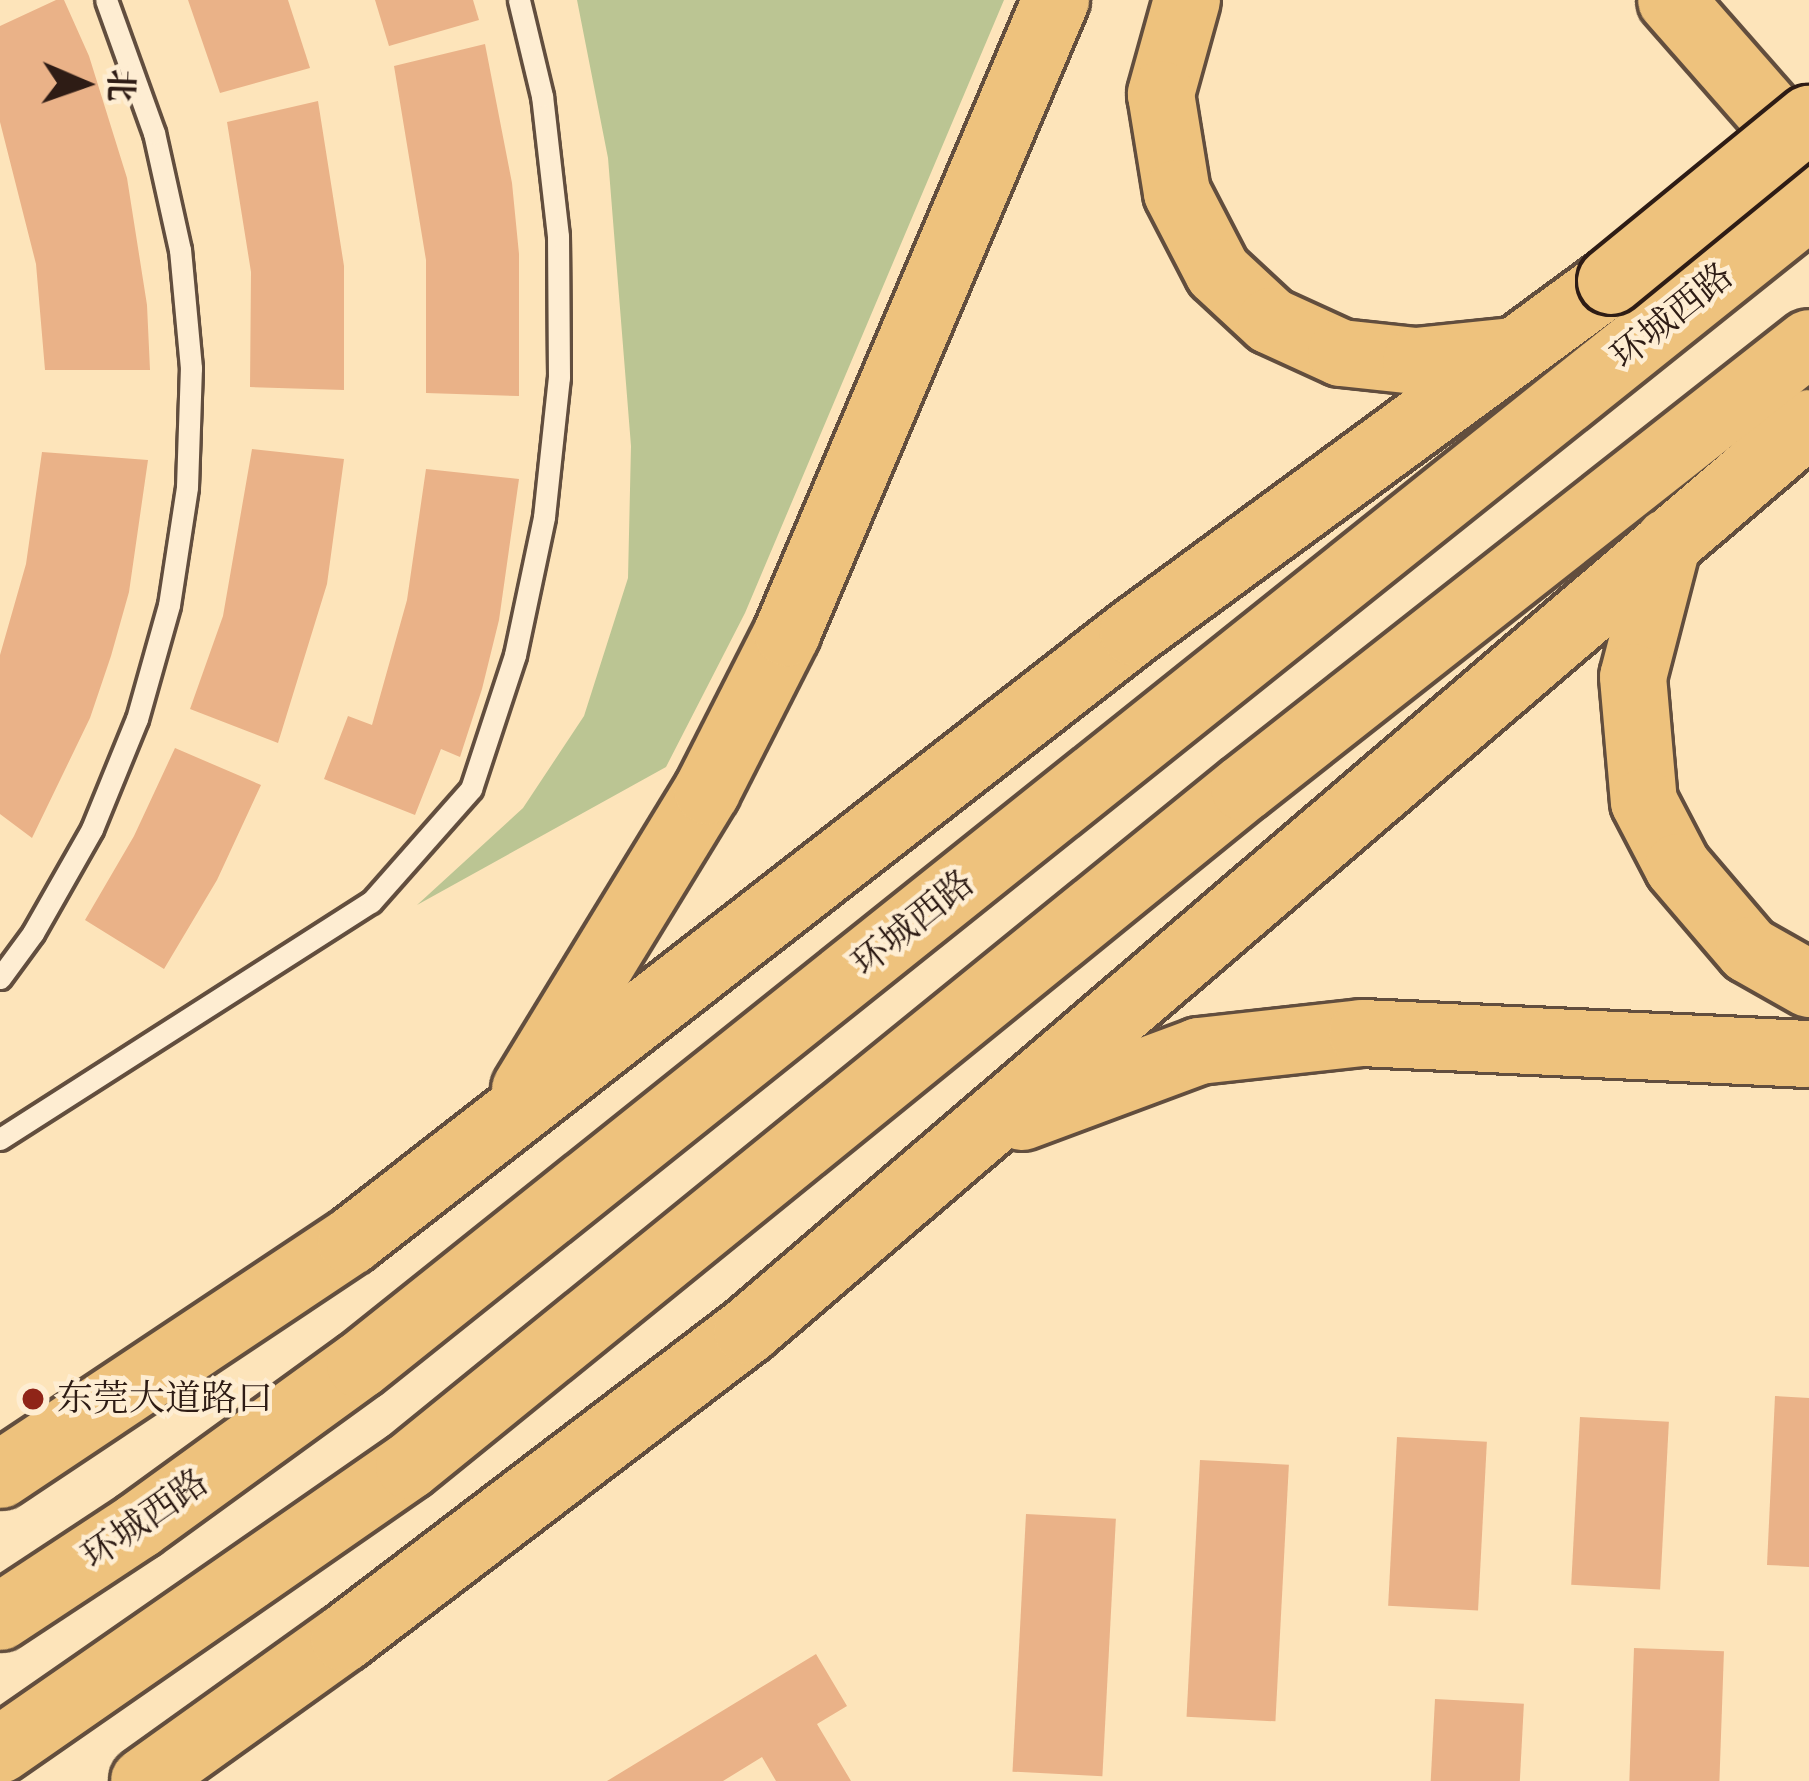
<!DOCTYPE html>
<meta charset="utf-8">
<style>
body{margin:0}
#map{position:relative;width:1809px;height:1781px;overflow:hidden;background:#fde4ba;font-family:"IM FELL French Canon","Noto Serif SC",serif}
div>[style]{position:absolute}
.green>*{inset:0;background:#bbc593}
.building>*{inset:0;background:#eab288;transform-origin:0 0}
.roads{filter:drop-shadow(3px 0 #624e3e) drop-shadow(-3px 0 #624e3e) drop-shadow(0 3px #624e3e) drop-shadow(0 -3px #624e3e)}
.lane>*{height:21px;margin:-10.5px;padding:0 10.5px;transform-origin:10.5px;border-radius:10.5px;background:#feedd2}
.primary>*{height:66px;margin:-33px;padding:0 33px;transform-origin:33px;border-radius:33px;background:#eec27d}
.highway>*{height:66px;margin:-33px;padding:0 33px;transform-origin:33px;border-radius:33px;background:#eec27d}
.bridges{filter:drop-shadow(3px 0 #2e1c15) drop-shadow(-3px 0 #2e1c15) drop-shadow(0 3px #2e1c15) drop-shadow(0 -3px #2e1c15)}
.primary-bridge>*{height:66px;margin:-33px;padding:0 33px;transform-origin:33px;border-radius:33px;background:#eec27d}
.dots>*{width:33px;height:33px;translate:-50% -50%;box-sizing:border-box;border:6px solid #feedd2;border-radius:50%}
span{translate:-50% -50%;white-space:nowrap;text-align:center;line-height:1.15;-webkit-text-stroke:9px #feedd2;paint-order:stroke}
.street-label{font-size:36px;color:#2e1c15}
.poi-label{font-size:36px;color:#2e1c15}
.left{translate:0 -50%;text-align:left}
.north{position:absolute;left:24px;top:24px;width:120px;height:120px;-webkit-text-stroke:9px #feedd2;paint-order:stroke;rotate:92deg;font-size:33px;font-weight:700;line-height:48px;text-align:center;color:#2e1c15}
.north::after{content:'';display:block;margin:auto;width:42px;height:54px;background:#2e1c15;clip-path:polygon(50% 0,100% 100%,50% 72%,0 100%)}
</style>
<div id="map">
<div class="green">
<i style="clip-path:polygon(577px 0,1004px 0,745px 613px,666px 767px,417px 905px,523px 808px,584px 716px,628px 578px,631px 446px,608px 158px)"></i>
</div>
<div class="building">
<i style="clip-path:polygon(56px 0,64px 0,89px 56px,127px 178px,147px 305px,150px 370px,45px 370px,36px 264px,0 122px,0 26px)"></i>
<i style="clip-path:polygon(188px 0,288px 0,310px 68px,220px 93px)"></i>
<i style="clip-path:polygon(375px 0,473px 0,479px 20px,389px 46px)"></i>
<i style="clip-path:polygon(485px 44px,512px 183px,519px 254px,519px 396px,426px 393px,426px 260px,394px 66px)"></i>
<i style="clip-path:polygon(318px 101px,344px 266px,344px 390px,250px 387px,251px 272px,227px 122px)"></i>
<i style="clip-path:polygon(252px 449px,344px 459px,327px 584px,278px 743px,190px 709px,223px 616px)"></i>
<i style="clip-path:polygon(42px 452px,148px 460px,129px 592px,111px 656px,90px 718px,32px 838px,0 814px,0 655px,26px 564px)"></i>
<i style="clip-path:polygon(426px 469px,519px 479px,499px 620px,482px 689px,460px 757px,441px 749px,415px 815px,324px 779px,348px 716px,372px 725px,407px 600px)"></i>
<i style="clip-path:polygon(175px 748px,261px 785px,217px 880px,164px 969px,85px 920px,134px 836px)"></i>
<i style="clip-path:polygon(1775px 1396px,1809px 1398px,1809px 1567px,1767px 1565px)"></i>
<i style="left:1580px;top:1417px;width:89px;height:168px;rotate:3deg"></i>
<i style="left:1397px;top:1437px;width:90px;height:169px;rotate:3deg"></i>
<i style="left:1200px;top:1460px;width:89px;height:257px;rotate:3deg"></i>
<i style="left:1026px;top:1514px;width:90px;height:258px;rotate:3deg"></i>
<i style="left:1634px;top:1648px;width:90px;height:133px;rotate:2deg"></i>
<i style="clip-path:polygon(816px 1654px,847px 1706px,817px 1724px,851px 1781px,776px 1781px,762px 1757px,723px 1781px,607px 1781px)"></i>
<i style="left:1435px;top:1699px;width:89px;height:82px;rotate:3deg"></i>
</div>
<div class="roads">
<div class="lane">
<i style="left:0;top:978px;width:56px;rotate:-53.7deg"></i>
<i style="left:33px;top:933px;width:120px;rotate:-60.4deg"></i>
<i style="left:92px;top:829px;width:119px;rotate:-67.8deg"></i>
<i style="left:137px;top:719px;width:118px;rotate:-74.3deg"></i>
<i style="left:169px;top:605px;width:119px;rotate:-81.3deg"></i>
<i style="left:187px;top:487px;width:119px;rotate:-88.1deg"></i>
<i style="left:191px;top:368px;width:119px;rotate:-95.3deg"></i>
<i style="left:180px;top:250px;width:120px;rotate:-102.5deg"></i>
<i style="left:154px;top:133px;width:141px;rotate:-109.8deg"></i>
<i style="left:0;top:1139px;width:440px;rotate:-32.6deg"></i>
<i style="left:371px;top:902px;width:151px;rotate:-48.5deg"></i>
<i style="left:471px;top:789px;width:141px;rotate:-71.8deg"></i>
<i style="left:515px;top:655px;width:141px;rotate:-78.1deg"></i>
<i style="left:544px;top:517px;width:141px;rotate:-83.9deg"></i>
<i style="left:559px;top:377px;width:141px;rotate:-90.4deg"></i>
<i style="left:558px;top:236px;width:141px;rotate:-96.5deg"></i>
<i style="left:542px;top:96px;width:99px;rotate:-103.5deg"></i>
</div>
<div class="primary">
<i style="left:1187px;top:0;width:98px;rotate:105.5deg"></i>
<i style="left:1161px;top:94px;width:100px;rotate:80.8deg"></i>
<i style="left:1177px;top:193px;width:89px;rotate:62.6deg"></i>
<i style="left:1218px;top:272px;width:72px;rotate:42.8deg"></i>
<i style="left:1271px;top:321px;width:77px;rotate:24.6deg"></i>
<i style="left:1341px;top:353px;width:75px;rotate:6.1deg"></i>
<i style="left:1416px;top:361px;width:97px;rotate:-5.9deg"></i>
<i style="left:1671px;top:0;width:209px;rotate:48.7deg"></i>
<i style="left:1668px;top:542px;width:139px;rotate:104.5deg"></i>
<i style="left:1633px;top:677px;width:125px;rotate:85deg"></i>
<i style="left:1644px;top:802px;width:73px;rotate:62.4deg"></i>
<i style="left:1678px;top:867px;width:109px;rotate:49.5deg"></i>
<i style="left:1749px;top:950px;width:69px;rotate:29.5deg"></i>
<i style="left:525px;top:1089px;width:349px;rotate:-58.6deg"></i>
<i style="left:707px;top:791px;width:177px;rotate:-63.1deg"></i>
<i style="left:787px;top:633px;width:688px;rotate:-66.98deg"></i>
<i style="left:1022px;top:1117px;width:189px;rotate:-20.4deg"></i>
<i style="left:1199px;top:1051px;width:164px;rotate:-6.3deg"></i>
<i style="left:1362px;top:1033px;width:447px;rotate:2.7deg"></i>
<i style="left:0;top:1475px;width:422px;rotate:-33.7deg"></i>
<i style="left:351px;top:1241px;width:991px;rotate:-37.91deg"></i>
<i style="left:1133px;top:632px;width:593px;rotate:-36.29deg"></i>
<i style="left:144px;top:1781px;width:246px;rotate:-35.6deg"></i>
<i style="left:344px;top:1638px;width:507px;rotate:-37.3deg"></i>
<i style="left:747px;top:1331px;width:1397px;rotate:-40.53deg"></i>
</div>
<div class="highway">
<i style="left:0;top:1617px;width:165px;rotate:-33.4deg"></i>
<i style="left:138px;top:1526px;width:274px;rotate:-36deg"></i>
<i style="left:360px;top:1365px;width:1856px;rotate:-38.65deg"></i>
<i style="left:0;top:1750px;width:498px;rotate:-34.8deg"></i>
<i style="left:409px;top:1466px;width:1076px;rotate:-39.08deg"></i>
<i style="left:1244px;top:788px;width:719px;rotate:-38.22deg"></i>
</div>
</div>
<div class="bridges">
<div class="primary-bridge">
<i style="left:1611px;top:281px;width:256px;rotate:-39.3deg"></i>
</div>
</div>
<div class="dots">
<i style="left:33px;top:1399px;background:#8f2418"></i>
</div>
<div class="street-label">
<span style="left:1672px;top:316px;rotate:-39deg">环城西路</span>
<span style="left:913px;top:923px;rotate:-39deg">环城西路</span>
<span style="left:145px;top:1519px;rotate:-35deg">环城西路</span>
</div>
<div class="poi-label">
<span class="left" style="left:57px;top:1399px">东莞大道路口</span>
</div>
<div class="north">北</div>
</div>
